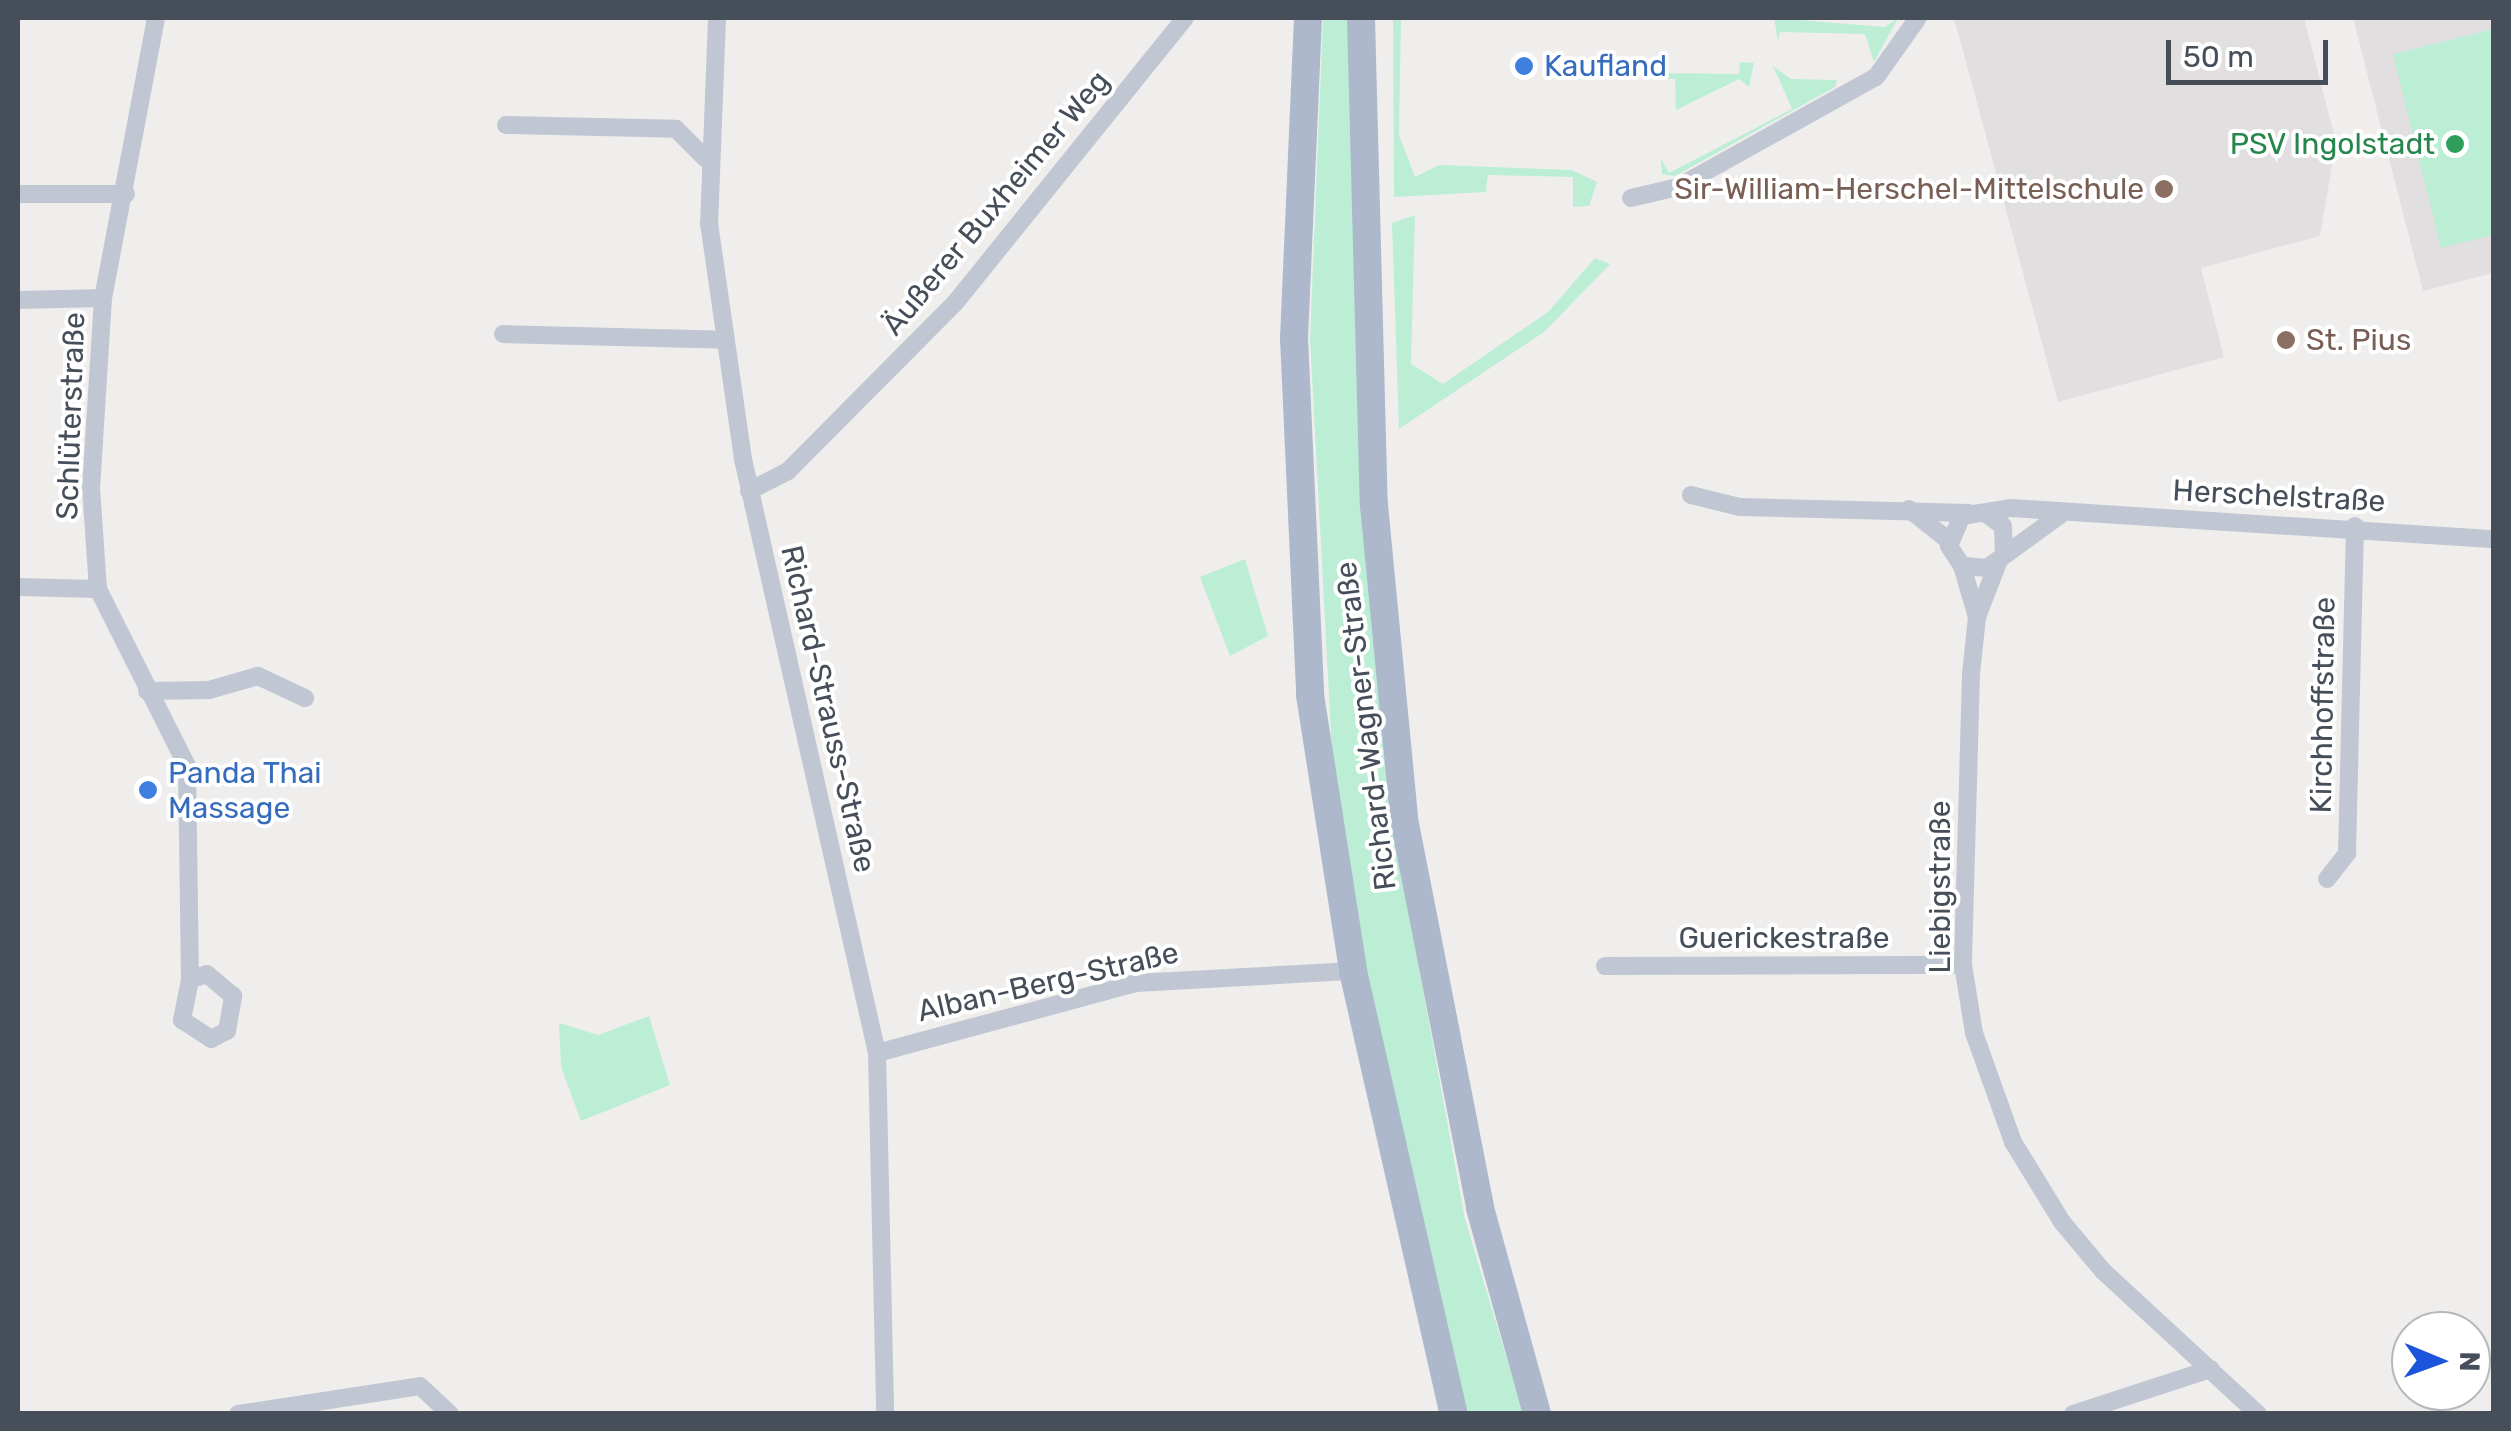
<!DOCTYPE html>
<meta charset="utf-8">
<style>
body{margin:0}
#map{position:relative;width:2511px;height:1431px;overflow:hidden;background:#f0eeed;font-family:Rubik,sans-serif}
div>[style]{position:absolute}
.education>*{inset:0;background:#e1dfdf}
.green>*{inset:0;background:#bceed6}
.minor>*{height:18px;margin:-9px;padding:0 9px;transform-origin:9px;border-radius:9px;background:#c1c7d2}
.primary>*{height:28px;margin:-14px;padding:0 14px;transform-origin:14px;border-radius:14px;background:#adb8cc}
.dots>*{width:28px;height:28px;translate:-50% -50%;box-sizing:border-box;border:5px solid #fff;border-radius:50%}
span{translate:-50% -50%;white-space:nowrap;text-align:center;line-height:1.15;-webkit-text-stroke:8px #fff;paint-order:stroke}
.shop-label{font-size:30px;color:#366cbe}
.left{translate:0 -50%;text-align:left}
.leisure-label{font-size:30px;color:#27864d}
.right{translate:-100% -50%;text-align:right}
.education-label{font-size:30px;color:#785e54}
.street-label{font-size:30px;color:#464e5a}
.frame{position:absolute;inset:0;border:20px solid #464e5a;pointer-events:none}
.north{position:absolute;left:2391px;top:1311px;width:100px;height:100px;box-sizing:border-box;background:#fff;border:2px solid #b5b8bd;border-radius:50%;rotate:91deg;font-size:28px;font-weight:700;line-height:40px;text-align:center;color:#464e5a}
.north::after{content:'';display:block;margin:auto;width:35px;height:45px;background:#1c54db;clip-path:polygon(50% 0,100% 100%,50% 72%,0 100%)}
.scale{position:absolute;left:2166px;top:40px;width:162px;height:45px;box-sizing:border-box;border:5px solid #464e5a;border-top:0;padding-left:12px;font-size:30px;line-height:35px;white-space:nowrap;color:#464e5a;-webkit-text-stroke:8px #fff;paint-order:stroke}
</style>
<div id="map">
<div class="education">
<i style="clip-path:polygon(1954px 18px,2304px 18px,2336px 142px,2320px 236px,2201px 268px,2224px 357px,2058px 402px)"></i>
<i style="clip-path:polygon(2353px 18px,2493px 18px,2493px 273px,2423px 291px)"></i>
</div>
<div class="green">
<i style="clip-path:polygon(1323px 18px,1350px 18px,1410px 920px,1465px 1219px,1523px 1413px,1464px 1413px,1376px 1045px,1332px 753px,1310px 339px)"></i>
<i style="clip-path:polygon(1393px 18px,1401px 18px,1399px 135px,1415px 177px,1439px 165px,1572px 170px,1597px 182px,1589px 206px,1573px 207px,1573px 177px,1488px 175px,1486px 192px,1394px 197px)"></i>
<i style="clip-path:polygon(1774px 18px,1885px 27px,1898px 18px,1874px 62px,1865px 34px,1780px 32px,1778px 41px)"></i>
<i style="clip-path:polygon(2493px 29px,2493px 235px,2441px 248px,2393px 54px)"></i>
<i style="clip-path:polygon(1654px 58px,1663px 73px,1739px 74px,1740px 62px,1754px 63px,1749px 87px,1739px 79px,1676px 110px,1675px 79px,1652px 78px)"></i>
<i style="clip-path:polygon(1773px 66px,1791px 79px,1837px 80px,1835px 87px,1675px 176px,1662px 174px,1661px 159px,1669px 173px,1792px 109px)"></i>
<i style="clip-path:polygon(1415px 215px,1411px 364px,1443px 384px,1548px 312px,1595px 258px,1610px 264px,1544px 332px,1399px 429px,1392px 223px)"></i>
<i style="clip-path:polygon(1245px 559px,1268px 636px,1230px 656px,1200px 577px)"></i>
<i style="clip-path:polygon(649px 1016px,670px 1085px,581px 1121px,561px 1067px,559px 1023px,598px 1035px)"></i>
</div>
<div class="minor">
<i style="left:156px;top:18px;width:285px;rotate:100.7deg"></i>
<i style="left:103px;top:298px;width:189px;rotate:93.6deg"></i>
<i style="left:91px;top:487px;width:102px;rotate:86.1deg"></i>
<i style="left:98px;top:589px;width:198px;rotate:63.3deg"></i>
<i style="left:187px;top:766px;width:214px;rotate:89.2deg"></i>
<i style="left:190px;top:980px;width:41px;rotate:101.3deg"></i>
<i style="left:182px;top:1020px;width:35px;rotate:33deg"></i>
<i style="left:211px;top:1039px;width:18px;rotate:-27deg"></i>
<i style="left:227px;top:1031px;width:36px;rotate:-80deg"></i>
<i style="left:233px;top:996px;width:34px;rotate:-140deg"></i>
<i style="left:207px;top:974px;width:18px;rotate:161deg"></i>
<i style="left:717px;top:18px;width:205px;rotate:92.2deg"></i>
<i style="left:709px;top:223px;width:238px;rotate:81.8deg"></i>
<i style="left:743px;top:459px;width:609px;rotate:77.29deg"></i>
<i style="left:877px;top:1053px;width:361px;rotate:88.7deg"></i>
<i style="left:506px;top:125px;width:170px;rotate:1.3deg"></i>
<i style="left:676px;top:129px;width:42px;rotate:45deg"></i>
<i style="left:18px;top:194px;width:108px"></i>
<i style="left:1631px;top:198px;width:48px;rotate:-13.2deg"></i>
<i style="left:1678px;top:187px;width:227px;rotate:-29.1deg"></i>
<i style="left:1876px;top:77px;width:72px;rotate:-54.6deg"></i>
<i style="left:18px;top:300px;width:85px;rotate:-1.3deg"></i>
<i style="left:503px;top:334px;width:222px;rotate:1.5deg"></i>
<i style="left:749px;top:491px;width:44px;rotate:-27.1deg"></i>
<i style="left:788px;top:471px;width:237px;rotate:-45.2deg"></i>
<i style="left:955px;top:303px;width:366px;rotate:-51.1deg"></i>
<i style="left:1691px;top:495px;width:50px;rotate:13.8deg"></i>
<i style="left:1740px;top:507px;width:229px;rotate:1.5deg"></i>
<i style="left:1909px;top:509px;width:50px;rotate:38.5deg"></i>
<i style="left:1985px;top:513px;width:22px;rotate:36deg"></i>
<i style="left:2003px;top:526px;width:25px;rotate:88deg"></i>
<i style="left:2060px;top:515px;width:90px;rotate:144deg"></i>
<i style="left:1987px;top:568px;width:25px;rotate:-175deg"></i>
<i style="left:1962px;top:566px;width:24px;rotate:-123deg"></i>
<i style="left:1949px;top:546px;width:33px;rotate:-67deg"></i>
<i style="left:1962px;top:516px;width:50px;rotate:-9.3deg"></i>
<i style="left:2011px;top:508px;width:484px;rotate:3.7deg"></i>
<i style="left:1999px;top:560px;width:61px;rotate:111.1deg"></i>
<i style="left:1977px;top:617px;width:57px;rotate:96deg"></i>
<i style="left:1971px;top:674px;width:291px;rotate:91.6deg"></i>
<i style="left:1963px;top:965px;width:69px;rotate:80.8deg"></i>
<i style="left:1974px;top:1033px;width:116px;rotate:70.3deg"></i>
<i style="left:2013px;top:1142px;width:94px;rotate:58.5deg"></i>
<i style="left:2062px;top:1222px;width:64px;rotate:50.1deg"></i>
<i style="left:2103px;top:1271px;width:211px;rotate:42.7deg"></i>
<i style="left:1962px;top:566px;width:53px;rotate:73.6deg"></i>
<i style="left:18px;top:587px;width:80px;rotate:1.4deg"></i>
<i style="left:147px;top:691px;width:62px;rotate:-0.9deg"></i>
<i style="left:209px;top:690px;width:51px;rotate:-15.9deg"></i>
<i style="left:258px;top:676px;width:52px;rotate:25.1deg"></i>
<i style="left:2327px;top:879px;width:33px;rotate:-52deg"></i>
<i style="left:2347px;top:853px;width:327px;rotate:-88.6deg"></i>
<i style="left:1605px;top:966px;width:358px;rotate:-0.2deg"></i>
<i style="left:877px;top:1053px;width:268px;rotate:-15.1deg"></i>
<i style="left:1136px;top:983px;width:217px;rotate:-3.2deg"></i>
<i style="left:238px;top:1414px;width:184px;rotate:-8.7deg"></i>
<i style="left:420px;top:1386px;width:41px;rotate:43deg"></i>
<i style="left:2073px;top:1414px;width:145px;rotate:-18.1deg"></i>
</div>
<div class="primary">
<i style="left:1308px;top:18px;width:320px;rotate:92.5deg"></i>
<i style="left:1294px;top:338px;width:357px;rotate:87.4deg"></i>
<i style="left:1310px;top:695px;width:279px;rotate:81.1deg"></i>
<i style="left:1353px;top:971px;width:454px;rotate:77.2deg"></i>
<i style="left:1361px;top:18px;width:487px;rotate:88.5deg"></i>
<i style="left:1374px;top:505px;width:315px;rotate:84.5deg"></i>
<i style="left:1404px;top:819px;width:396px;rotate:78.9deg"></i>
<i style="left:1480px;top:1208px;width:214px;rotate:74.5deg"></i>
</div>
<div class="dots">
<i style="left:1524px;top:66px;background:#3f7fe0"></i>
<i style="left:2455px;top:144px;background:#2e9e5b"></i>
<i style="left:2164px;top:189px;background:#8d6e63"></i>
<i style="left:2286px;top:340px;background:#8d6e63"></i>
<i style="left:148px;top:790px;background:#3f7fe0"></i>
</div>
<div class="shop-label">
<span class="left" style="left:1544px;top:66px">Kaufland</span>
<span class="left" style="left:168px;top:790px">Panda Thai<br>Massage</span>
</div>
<div class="leisure-label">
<span class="right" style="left:2435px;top:144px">PSV Ingolstadt</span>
</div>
<div class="education-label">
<span class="right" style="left:2144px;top:189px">Sir-William-Herschel-Mittelschule</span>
<span class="left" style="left:2306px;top:340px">St. Pius</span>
</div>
<div class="street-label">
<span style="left:996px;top:203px;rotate:-50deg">Äußerer Buxheimer Weg</span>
<span style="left:71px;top:416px;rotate:-88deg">Schlüterstraße</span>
<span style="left:2279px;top:496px;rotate:3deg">Herschelstraße</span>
<span style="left:2323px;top:705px;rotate:-89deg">Kirchhoffstraße</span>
<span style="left:828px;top:709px;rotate:77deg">Richard-Strauss-Straße</span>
<span style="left:1366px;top:726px;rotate:-97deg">Richard-Wagner-Straße</span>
<span style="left:1940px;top:887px;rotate:-90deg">Liebigstraße</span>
<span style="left:1784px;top:938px">Guerickestraße</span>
<span style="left:1048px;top:982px;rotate:-13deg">Alban-Berg-Straße</span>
</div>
<div class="frame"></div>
<div class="north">N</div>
<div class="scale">50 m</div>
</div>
